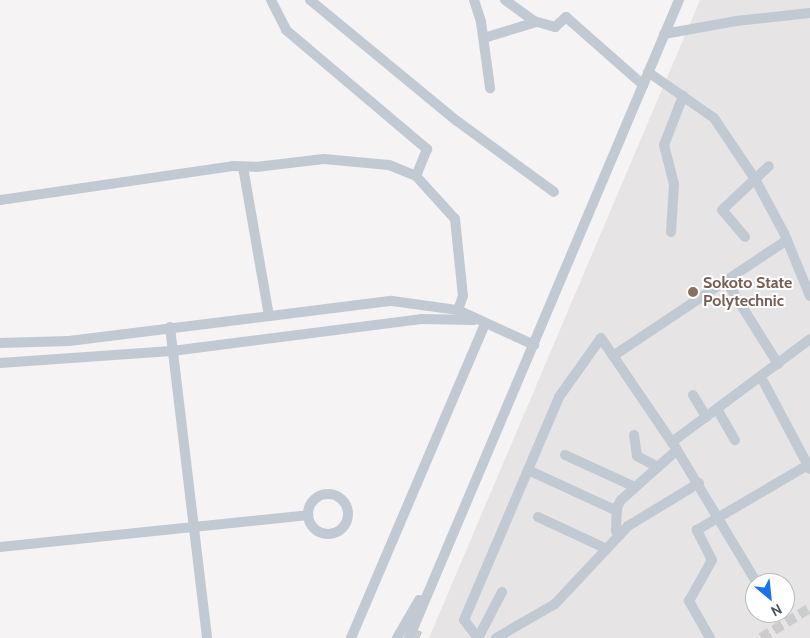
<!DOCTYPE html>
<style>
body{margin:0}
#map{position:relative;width:810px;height:638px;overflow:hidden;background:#f5f3f3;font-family:Cabin,sans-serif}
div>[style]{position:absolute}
.education>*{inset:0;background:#e6e4e5}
.minor-tunnel>*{height:10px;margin-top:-5px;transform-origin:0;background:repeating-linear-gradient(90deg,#caccce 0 10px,transparent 0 15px)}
.minor>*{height:10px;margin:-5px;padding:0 5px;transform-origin:5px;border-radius:5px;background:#c1cad2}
.minor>.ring{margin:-5px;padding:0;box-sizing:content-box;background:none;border:10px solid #c1cad2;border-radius:50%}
.dots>*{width:14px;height:14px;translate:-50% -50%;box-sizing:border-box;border:2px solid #fff;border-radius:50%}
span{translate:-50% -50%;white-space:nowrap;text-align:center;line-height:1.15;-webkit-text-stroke:4px #fff;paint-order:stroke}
.education-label{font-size:16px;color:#785e54;font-weight:700}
.left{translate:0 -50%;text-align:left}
.north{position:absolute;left:745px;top:573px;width:50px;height:50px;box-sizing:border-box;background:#fff;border:1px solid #b7bbc0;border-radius:50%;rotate:152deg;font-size:14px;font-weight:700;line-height:20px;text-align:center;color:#4a5661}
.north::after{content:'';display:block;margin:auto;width:18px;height:22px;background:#1a73e8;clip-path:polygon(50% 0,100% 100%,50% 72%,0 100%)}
</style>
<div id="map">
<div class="education">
<i style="clip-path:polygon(evenodd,700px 0,810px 0,810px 638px,429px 638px,700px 0,755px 583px,785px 583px,785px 613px,755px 613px,755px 583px)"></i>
</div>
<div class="minor-tunnel">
<i style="left:411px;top:633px;width:14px;rotate:21deg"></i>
<i style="left:761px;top:638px;width:57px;rotate:-31.5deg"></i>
</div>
<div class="minor">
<i style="left:271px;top:0;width:34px;rotate:63deg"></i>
<i style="left:286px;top:30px;width:185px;rotate:40.2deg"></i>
<i style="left:427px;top:149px;width:29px;rotate:112deg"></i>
<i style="left:310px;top:0;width:190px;rotate:39.5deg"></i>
<i style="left:457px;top:121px;width:120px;rotate:36.2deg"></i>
<i style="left:474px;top:0;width:23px;rotate:72deg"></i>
<i style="left:481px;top:22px;width:67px;rotate:82.2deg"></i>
<i style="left:505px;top:0;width:36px;rotate:36deg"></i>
<i style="left:534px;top:21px;width:22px;rotate:16deg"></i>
<i style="left:555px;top:27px;width:15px;rotate:-42deg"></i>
<i style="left:566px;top:17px;width:103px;rotate:41.4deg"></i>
<i style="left:664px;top:34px;width:73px;rotate:-10.2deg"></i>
<i style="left:736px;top:21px;width:74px;rotate:-6.2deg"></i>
<i style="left:484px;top:38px;width:54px;rotate:-17.1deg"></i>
<i style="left:648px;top:72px;width:80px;rotate:34.9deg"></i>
<i style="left:714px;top:118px;width:73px;rotate:56.1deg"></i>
<i style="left:755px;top:179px;width:61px;rotate:61.8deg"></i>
<i style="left:784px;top:233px;width:68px;rotate:67.6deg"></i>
<i style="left:243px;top:167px;width:151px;rotate:80.1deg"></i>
<i style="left:0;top:200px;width:235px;rotate:-8.3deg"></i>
<i style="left:233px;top:166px;width:23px;rotate:2deg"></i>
<i style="left:256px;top:167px;width:68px;rotate:-6.7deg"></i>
<i style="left:324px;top:159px;width:65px;rotate:5.3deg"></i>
<i style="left:389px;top:165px;width:29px;rotate:22deg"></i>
<i style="left:416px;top:176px;width:58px;rotate:47.8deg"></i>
<i style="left:455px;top:219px;width:77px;rotate:84.1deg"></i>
<i style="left:463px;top:296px;width:15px;rotate:110deg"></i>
<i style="left:671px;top:232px;width:48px;rotate:-86.4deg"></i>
<i style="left:674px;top:184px;width:40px;rotate:-104.4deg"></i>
<i style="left:664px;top:145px;width:53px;rotate:-68.8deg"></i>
<i style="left:745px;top:237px;width:35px;rotate:-130deg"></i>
<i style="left:722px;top:210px;width:64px;rotate:-43.1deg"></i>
<i style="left:726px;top:281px;width:98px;rotate:57.9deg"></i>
<i style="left:170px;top:327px;width:313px;rotate:83.2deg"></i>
<i style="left:0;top:343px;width:69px;rotate:-1.7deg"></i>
<i style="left:69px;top:341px;width:325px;rotate:-7.1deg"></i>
<i style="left:392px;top:301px;width:67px;rotate:7.8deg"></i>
<i style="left:458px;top:310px;width:84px;rotate:24.7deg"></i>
<i style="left:613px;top:356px;width:209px;rotate:-33.7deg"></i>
<i style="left:0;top:363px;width:172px;rotate:-4deg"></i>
<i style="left:172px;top:351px;width:251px;rotate:-7.3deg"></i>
<i style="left:421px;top:319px;width:53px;rotate:1.1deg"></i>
<i style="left:761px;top:377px;width:104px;rotate:62deg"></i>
<i style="left:693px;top:395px;width:26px;rotate:59deg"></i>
<i style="left:717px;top:409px;width:36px;rotate:60deg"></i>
<i style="left:634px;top:435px;width:21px;rotate:82deg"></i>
<i style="left:637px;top:456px;width:24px;rotate:28deg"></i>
<i style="left:672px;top:442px;width:172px;rotate:-36.7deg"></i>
<i style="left:565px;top:455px;width:77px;rotate:24.6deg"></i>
<i style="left:528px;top:470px;width:98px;rotate:24.7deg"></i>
<i class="ring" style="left:308px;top:494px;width:30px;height:30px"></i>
<i style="left:538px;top:517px;width:76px;rotate:24.9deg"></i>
<i style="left:620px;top:535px;width:6px;rotate:-135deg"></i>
<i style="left:616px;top:531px;width:24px;rotate:-88deg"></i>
<i style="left:617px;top:507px;width:8px;rotate:-60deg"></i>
<i style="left:621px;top:500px;width:75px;rotate:-41.8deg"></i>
<i style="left:0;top:547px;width:310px;rotate:-5.9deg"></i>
<i style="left:477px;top:637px;width:21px;rotate:-127deg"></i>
<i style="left:464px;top:620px;width:242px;rotate:-66.9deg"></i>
<i style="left:559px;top:397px;width:72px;rotate:-54.6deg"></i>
<i style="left:601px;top:338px;width:135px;rotate:55.8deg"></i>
<i style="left:677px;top:450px;width:149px;rotate:59deg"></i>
<i style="left:351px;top:638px;width:341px;rotate:-66.9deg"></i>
<i style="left:397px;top:638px;width:44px;rotate:-59.9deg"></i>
<i style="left:409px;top:638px;width:693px;rotate:-67.06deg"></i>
<i style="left:478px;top:638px;width:52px;rotate:-62.4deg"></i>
<i style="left:496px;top:638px;width:68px;rotate:-30deg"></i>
<i style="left:555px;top:604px;width:107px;rotate:-46.9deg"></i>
<i style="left:628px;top:526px;width:83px;rotate:-31.2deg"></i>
<i style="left:710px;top:638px;width:43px;rotate:-119.6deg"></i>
<i style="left:689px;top:601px;width:47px;rotate:-60.7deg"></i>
<i style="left:712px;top:560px;width:34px;rotate:-117deg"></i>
<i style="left:697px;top:530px;width:129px;rotate:-30.4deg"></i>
</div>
<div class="dots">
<i style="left:693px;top:292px;background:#8d6e63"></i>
</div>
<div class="education-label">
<span class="left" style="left:703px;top:292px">Sokoto State<br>Polytechnic</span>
</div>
<div class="north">N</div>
</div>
